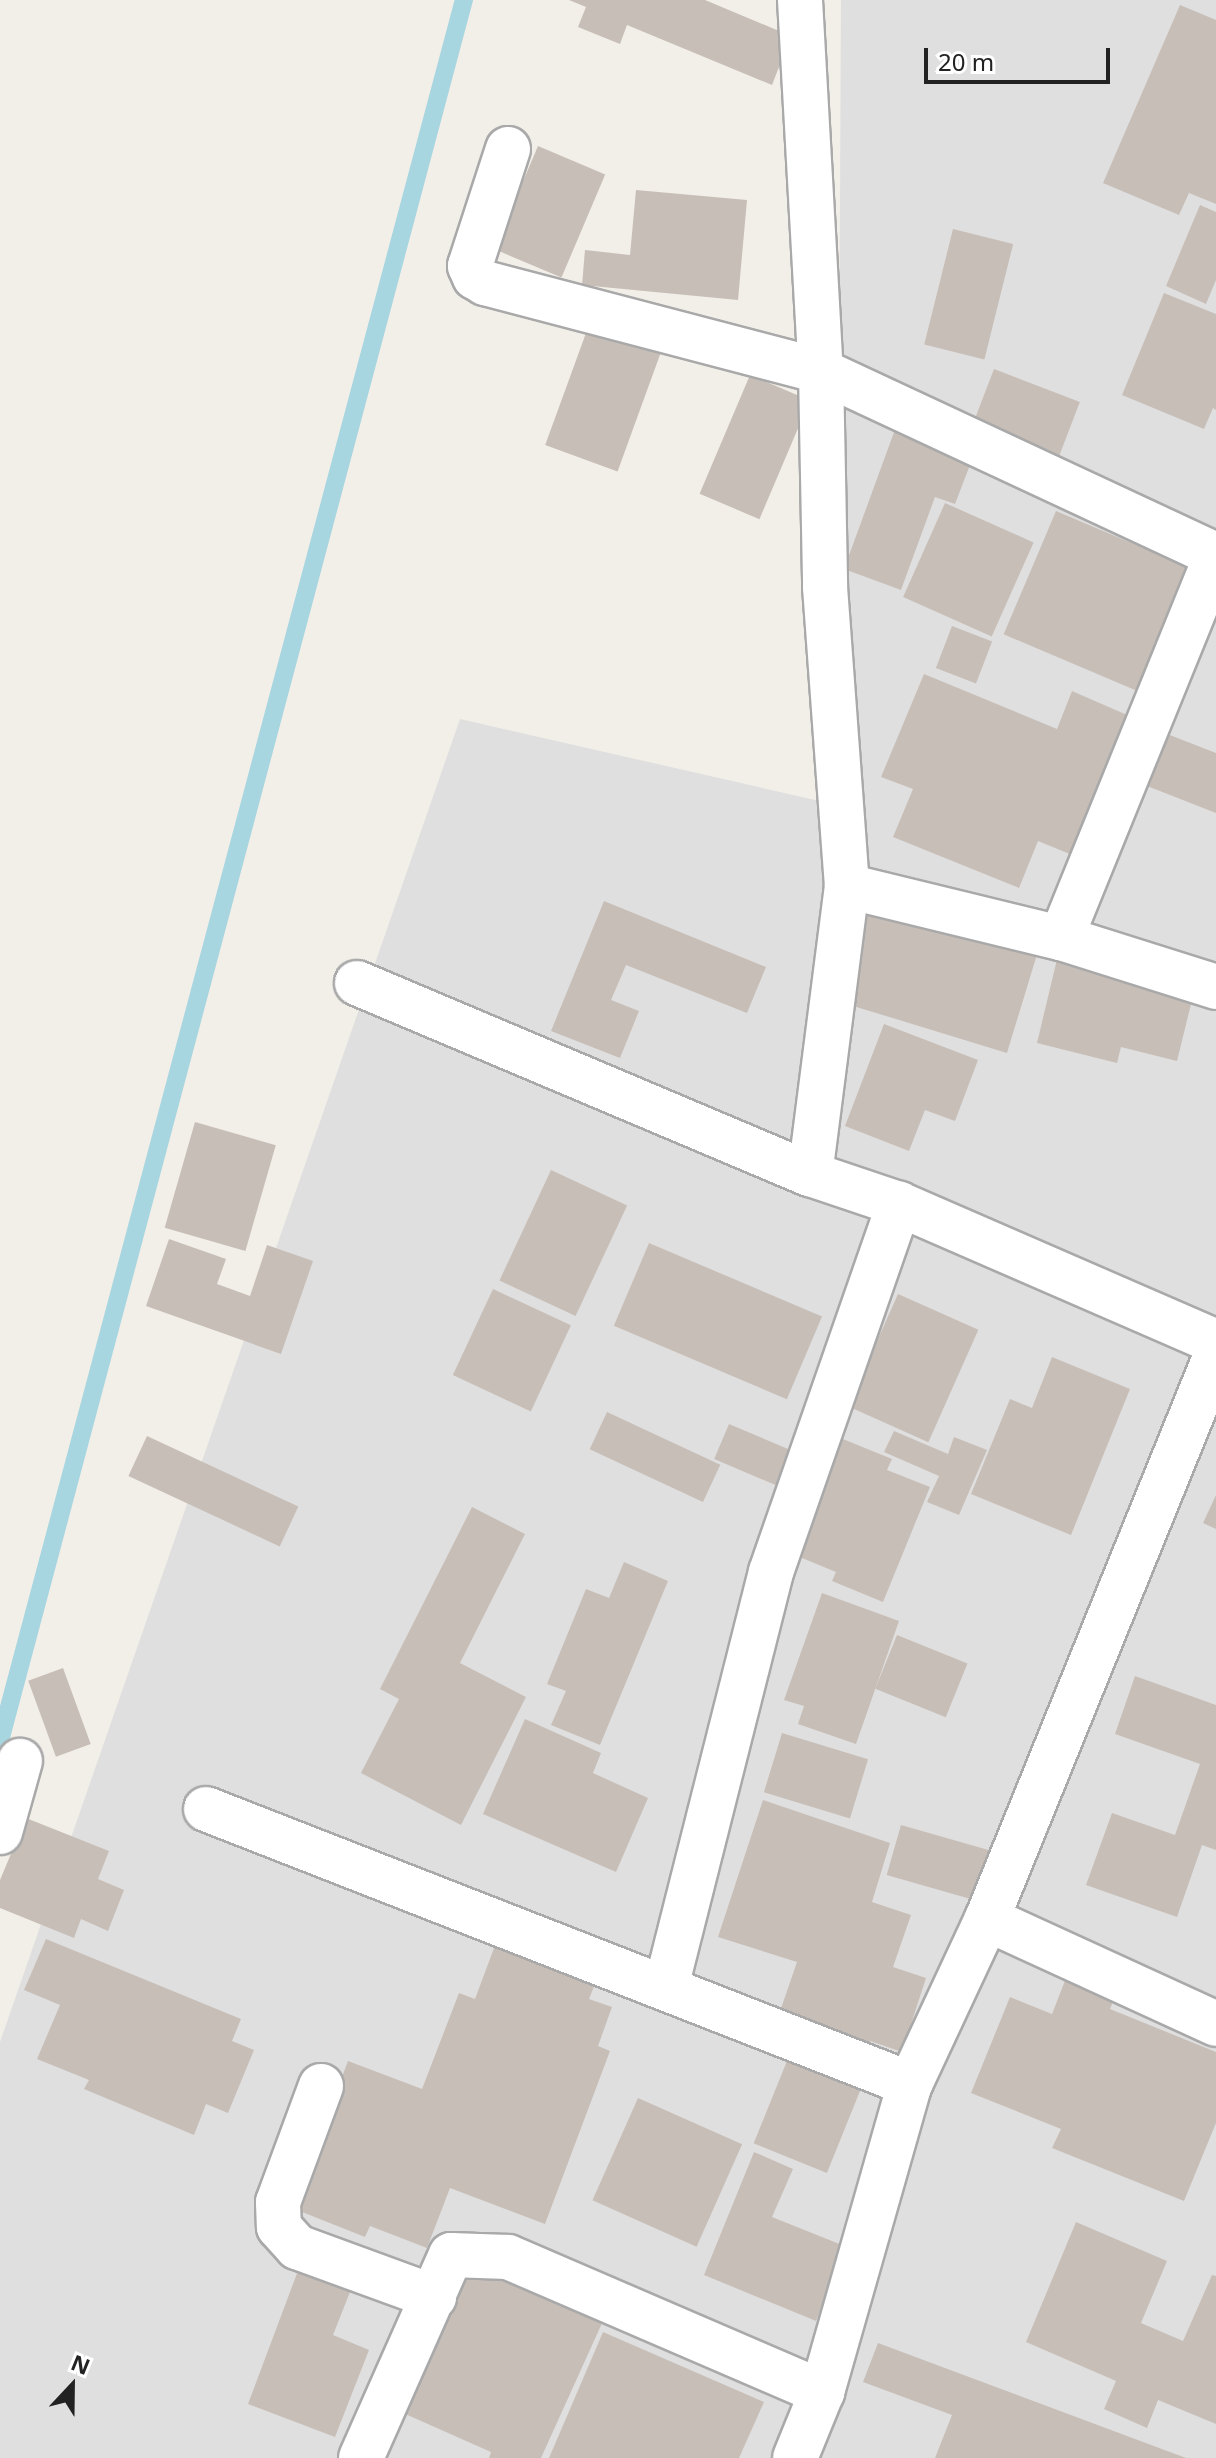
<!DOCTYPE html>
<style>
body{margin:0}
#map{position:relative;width:1216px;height:2458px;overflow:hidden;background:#f2eee8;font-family:"Noto Sans",sans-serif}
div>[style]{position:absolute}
.residential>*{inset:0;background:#e0dfdf}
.stream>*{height:18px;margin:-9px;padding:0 9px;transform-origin:9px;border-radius:9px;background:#a8d6e0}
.building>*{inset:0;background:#c7beb7;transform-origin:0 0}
.roads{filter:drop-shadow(2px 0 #a9a9a9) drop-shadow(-2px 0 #a9a9a9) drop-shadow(0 2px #a9a9a9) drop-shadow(0 -2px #a9a9a9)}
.minor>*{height:44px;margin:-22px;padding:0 22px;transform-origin:22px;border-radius:22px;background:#fff}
span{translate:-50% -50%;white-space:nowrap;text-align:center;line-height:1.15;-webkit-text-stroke:8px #fff;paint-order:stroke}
.north{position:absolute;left:32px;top:2346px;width:80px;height:80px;-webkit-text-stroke:6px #fff;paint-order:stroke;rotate:22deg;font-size:22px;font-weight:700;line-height:32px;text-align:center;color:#222}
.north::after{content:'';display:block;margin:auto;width:28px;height:36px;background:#222;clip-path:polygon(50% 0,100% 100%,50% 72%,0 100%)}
.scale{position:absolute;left:924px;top:48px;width:186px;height:36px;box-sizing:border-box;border:4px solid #222;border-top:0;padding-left:10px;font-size:24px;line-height:28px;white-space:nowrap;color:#222;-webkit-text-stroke:6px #fff;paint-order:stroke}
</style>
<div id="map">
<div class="residential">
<i style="clip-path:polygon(841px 0,1216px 0,1216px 2458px,0 2458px,0 2042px,460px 719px,837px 805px)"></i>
</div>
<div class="stream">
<i style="left:0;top:1741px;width:1802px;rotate:-75.08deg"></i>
</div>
<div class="building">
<i style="clip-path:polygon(569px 0,705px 0,791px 36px,772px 85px,627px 25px,620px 44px,578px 27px,586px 7px)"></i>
<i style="clip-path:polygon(1180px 5px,1216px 20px,1216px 204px,1189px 193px,1179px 215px,1103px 183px)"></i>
<i style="left:538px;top:146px;width:73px;height:112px;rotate:23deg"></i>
<i style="clip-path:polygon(636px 190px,747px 200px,738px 300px,582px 285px,585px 250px,630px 255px)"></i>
<i style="clip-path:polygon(1200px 205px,1216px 212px,1216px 280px,1206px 304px,1166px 286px)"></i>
<i style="left:953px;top:229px;width:62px;height:119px;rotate:14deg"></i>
<i style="clip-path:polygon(1164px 293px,1216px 314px,1216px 410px,1213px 408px,1204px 429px,1122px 395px)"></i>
<i style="left:590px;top:322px;width:77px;height:131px;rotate:20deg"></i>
<i style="left:994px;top:369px;width:92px;height:60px;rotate:21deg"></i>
<i style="left:750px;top:375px;width:65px;height:129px;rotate:23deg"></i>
<i style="clip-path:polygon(897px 424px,975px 452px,955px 504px,935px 497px,901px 590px,844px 569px)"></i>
<i style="left:945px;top:503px;width:97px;height:103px;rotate:24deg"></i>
<i style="left:1056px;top:511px;width:151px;height:134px;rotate:23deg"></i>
<i style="left:952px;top:626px;width:43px;height:45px;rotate:21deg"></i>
<i style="clip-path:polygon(924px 674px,1057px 729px,1072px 691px,1134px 718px,1077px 857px,1038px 841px,1019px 888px,893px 837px,913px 789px,881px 777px)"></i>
<i style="clip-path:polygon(1162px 732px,1216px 753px,1216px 813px,1142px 784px)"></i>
<i style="clip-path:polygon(604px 901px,766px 967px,747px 1013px,626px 965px,611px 1000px,639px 1011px,620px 1058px,551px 1031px)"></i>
<i style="left:865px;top:905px;width:179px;height:100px;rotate:17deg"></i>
<i style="clip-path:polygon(1058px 955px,1195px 988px,1177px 1061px,1121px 1047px,1117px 1063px,1037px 1043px)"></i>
<i style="clip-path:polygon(884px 1024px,978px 1060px,955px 1121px,925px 1110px,909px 1151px,845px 1126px)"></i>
<i style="left:195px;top:1122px;width:84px;height:110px;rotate:16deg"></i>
<i style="left:551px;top:1170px;width:84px;height:122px;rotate:25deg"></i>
<i style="clip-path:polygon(169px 1239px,226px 1259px,217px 1284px,250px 1296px,267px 1245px,313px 1261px,281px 1354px,146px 1306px)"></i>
<i style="left:649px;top:1243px;width:188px;height:90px;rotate:23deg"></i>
<i style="left:493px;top:1289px;width:86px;height:95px;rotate:25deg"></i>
<i style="left:898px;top:1294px;width:88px;height:123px;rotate:24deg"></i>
<i style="clip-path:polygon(1052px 1357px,1130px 1389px,1071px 1535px,971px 1494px,1010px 1399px,1032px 1408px)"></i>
<i style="left:607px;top:1412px;width:125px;height:41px;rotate:25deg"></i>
<i style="left:729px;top:1424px;width:82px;height:38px;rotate:23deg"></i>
<i style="clip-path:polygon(894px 1431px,948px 1454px,954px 1437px,987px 1450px,959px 1515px,927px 1502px,939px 1476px,884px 1452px)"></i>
<i style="clip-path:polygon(833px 1435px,892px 1459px,887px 1470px,930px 1487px,883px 1602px,832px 1581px,836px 1572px,785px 1551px)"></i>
<i style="left:147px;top:1436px;width:167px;height:44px;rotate:25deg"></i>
<i style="clip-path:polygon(1216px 1495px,1216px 1529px,1203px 1523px)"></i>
<i style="clip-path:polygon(472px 1507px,525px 1534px,460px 1663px,526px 1697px,461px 1825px,361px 1773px,399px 1699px,380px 1689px)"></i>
<i style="clip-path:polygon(624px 1562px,668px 1581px,600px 1745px,551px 1725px,566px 1691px,547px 1684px,586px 1589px,609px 1598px)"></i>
<i style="clip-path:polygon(822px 1593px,899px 1621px,856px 1744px,798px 1724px,804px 1706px,784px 1700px)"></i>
<i style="left:897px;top:1635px;width:76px;height:58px;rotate:22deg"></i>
<i style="left:63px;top:1668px;width:81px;height:37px;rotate:70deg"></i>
<i style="clip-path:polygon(1135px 1676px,1216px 1705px,1216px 1850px,1202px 1845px,1177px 1917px,1086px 1885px,1112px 1813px,1175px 1835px,1200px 1764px,1115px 1734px)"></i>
<i style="clip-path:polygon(525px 1719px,601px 1753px,593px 1773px,648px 1798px,616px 1872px,483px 1814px)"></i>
<i style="left:782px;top:1733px;width:90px;height:62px;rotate:17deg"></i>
<i style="clip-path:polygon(763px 1800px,890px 1843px,872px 1902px,911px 1915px,893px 1967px,926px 1978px,902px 2052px,870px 2041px,865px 2053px,776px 2023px,797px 1962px,718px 1937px)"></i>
<i style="clip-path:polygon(26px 1818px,109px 1851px,98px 1879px,124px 1890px,108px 1931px,81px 1919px,74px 1938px,0 1908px,0 1880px)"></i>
<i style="left:901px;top:1825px;width:91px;height:52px;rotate:16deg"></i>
<i style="clip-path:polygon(46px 1939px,241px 2019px,232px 2041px,254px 2050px,228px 2113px,206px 2104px,194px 2135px,84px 2089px,89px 2080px,37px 2059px,60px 2005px,24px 1990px)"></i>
<i style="clip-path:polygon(497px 1940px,597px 1979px,589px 1999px,612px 2007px,598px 2046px,610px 2051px,545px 2224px,450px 2188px,427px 2248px,370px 2226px,365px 2237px,292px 2208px,348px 2061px,422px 2089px,459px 1993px,475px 1999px)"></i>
<i style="clip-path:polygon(1066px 1978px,1114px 1999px,1110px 2009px,1216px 2052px,1216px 2123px,1184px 2201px,1052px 2148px,1061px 2129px,971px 2093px,1010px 1997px,1052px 2014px)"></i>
<i style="left:793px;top:2046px;width:79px;height:105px;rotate:22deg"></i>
<i style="left:638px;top:2098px;width:114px;height:112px;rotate:24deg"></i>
<i style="clip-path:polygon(754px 2152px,793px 2169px,772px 2217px,847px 2247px,816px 2321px,704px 2275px)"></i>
<i style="clip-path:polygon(1076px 2222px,1167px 2261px,1141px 2323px,1183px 2341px,1212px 2275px,1216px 2276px,1216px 2424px,1158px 2400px,1147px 2428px,1104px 2409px,1116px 2381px,1026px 2342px)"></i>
<i style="clip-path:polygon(461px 2258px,603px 2321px,541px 2458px,489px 2458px,491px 2452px,394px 2409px)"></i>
<i style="clip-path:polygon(299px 2268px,352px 2287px,333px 2335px,369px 2350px,335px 2437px,248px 2404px)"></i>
<i style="clip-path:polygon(603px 2332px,764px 2402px,739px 2458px,549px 2458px)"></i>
<i style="clip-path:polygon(878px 2343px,1186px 2458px,935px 2458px,952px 2415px,863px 2382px)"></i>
</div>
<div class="roads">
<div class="minor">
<i style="left:800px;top:0;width:372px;rotate:86.8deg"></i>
<i style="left:821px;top:371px;width:216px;rotate:88.9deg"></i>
<i style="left:825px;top:587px;width:300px;rotate:85.8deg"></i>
<i style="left:847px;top:886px;width:290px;rotate:97.3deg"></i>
<i style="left:508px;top:149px;width:123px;rotate:108deg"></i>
<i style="left:470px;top:266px;width:12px;rotate:66deg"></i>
<i style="left:475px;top:277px;width:12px;rotate:31deg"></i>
<i style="left:485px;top:283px;width:347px;rotate:14.7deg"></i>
<i style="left:821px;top:371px;width:436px;rotate:25deg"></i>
<i style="left:847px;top:886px;width:220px;rotate:13.7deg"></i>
<i style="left:1061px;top:938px;width:163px;rotate:17.5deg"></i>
<i style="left:1061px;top:938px;width:411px;rotate:-67.9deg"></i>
<i style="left:357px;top:983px;width:492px;rotate:22.9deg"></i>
<i style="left:810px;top:1174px;width:94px;rotate:18.6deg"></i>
<i style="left:899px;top:1204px;width:346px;rotate:23.5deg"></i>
<i style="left:206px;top:1809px;width:756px;rotate:21.34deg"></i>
<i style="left:0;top:1832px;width:74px;rotate:-74.3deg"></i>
<i style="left:987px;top:1919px;width:252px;rotate:24.6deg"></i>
<i style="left:666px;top:1987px;width:428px;rotate:-75.8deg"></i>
<i style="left:771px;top:1572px;width:390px;rotate:-70.8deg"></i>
<i style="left:321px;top:2086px;width:124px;rotate:110.3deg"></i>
<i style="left:278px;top:2202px;width:25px;rotate:88deg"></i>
<i style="left:279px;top:2227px;width:27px;rotate:48deg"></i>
<i style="left:297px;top:2247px;width:146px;rotate:20.1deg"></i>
<i style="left:361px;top:2458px;width:222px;rotate:-66.1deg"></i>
<i style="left:451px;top:2255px;width:57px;rotate:2deg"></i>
<i style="left:508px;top:2257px;width:342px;rotate:23.3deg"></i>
<i style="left:795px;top:2458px;width:71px;rotate:-67.8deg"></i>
<i style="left:822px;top:2392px;width:320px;rotate:-74.1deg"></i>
<i style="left:910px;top:2084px;width:182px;rotate:-65deg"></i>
<i style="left:987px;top:1919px;width:609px;rotate:-67.9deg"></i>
</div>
</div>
<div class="north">N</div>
<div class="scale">20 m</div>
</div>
